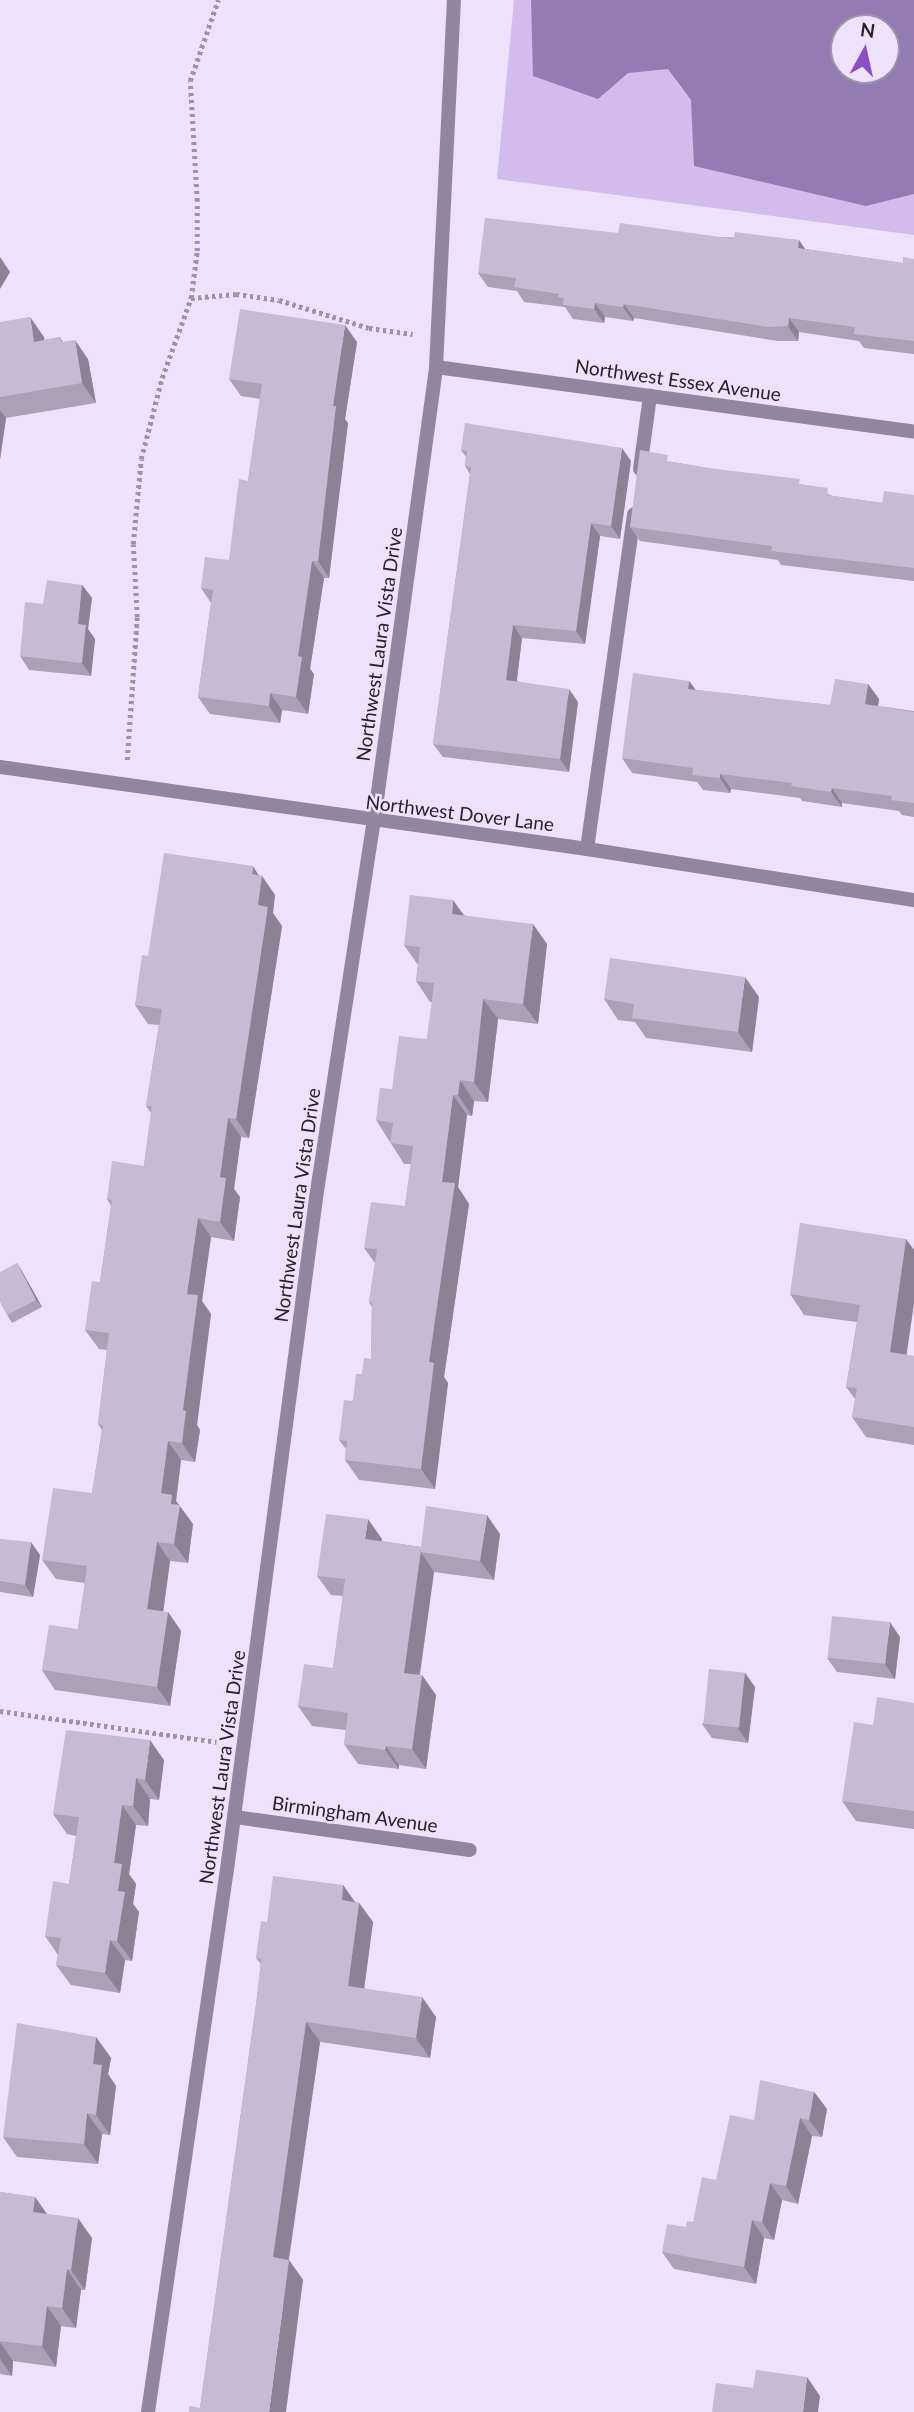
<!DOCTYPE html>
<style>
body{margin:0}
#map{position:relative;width:914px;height:2412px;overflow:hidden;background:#ede1fc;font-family:Lato,sans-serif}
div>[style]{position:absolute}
.green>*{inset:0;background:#d1bceb}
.water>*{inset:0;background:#957bb3}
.path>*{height:4.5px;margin-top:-2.25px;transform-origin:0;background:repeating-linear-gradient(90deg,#9b93a6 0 3.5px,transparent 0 7px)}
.lane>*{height:14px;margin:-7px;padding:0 7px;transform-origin:7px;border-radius:7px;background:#91869f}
.street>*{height:14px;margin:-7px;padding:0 7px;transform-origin:7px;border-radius:7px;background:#91869f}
.wall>*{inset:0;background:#aaa1b7}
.shaded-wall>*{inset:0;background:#8b8395}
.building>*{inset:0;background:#c6bbd5;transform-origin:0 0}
span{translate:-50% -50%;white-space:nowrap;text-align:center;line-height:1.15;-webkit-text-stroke:5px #ede1fc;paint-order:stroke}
.street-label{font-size:19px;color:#26222b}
.north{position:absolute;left:830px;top:14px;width:70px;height:70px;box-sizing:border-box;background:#ede1fc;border:2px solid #9d95a8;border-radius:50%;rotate:8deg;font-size:19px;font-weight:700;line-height:28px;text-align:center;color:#26222b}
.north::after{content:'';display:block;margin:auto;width:24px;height:32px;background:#8c4ec4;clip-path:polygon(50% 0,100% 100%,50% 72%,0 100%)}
</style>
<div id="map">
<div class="green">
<i style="clip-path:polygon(evenodd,514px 0,914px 0,914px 235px,497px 179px,514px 0,844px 28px,886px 28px,886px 70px,844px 70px,844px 28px)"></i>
</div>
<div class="water">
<i style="clip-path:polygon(evenodd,531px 0,914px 0,914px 194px,866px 206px,694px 166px,691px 100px,668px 69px,628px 73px,598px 99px,533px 76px,531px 0,844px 28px,886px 28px,886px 70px,844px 70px,844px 28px)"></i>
</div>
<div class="path">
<i style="left:191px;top:298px;width:45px;rotate:-5.1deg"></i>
<i style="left:236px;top:294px;width:43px;rotate:7.9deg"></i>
<i style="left:279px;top:300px;width:94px;rotate:17.3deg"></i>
<i style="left:369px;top:328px;width:44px;rotate:7.8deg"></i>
<i style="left:127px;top:760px;width:143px;rotate:-86deg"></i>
<i style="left:137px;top:617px;width:73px;rotate:-93.1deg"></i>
<i style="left:133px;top:544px;width:85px;rotate:-84.6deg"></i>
<i style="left:141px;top:459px;width:84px;rotate:-75.5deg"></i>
<i style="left:162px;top:378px;width:85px;rotate:-70.1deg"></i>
<i style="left:191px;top:298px;width:47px;rotate:-82.7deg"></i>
<i style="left:197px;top:251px;width:50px;rotate:-90deg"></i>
<i style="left:197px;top:201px;width:120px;rotate:-93.3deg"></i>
<i style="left:190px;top:81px;width:86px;rotate:-70.9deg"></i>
<i style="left:0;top:1711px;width:219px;rotate:8.1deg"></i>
</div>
<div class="lane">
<i style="left:640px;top:469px;width:74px;rotate:-82.2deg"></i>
<i style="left:587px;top:849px;width:338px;rotate:-82deg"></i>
</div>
<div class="street">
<i style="left:436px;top:367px;width:482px;rotate:7.7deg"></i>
<i style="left:0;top:767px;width:593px;rotate:7.95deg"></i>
<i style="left:587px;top:849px;width:331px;rotate:8.9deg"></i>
<i style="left:235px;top:1817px;width:237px;rotate:8deg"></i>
<i style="left:148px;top:2412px;width:556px;rotate:-81.72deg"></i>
<i style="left:228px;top:1862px;width:670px;rotate:-82.45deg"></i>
<i style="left:316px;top:1198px;width:381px;rotate:-81.3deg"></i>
<i style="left:374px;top:821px;width:458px;rotate:-82.2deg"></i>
<i style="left:436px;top:367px;width:367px;rotate:-87.2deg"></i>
</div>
<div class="wall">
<i style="clip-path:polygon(618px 233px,799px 240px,805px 249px,903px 263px,914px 259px,914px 354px,864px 348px,859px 341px,799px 332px,798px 341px,778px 341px,634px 318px,633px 321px,605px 317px,604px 323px,573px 319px,565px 307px,524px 302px,517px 291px,488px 287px,478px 273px)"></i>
<i style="clip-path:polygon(0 322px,44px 337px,44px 340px,60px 337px,63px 342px,88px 359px,96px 403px,6px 418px,0 459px)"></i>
<i style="clip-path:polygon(357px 342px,345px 419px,348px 423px,329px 578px,324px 578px,310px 669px,314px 674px,308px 714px,282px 710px,280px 723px,210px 714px,198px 697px,211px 603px,201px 588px,229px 560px,248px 481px,260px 399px,241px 396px,229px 379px)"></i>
<i style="clip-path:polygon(461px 450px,631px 461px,620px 539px,600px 536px,585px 644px,522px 638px,517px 681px,578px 702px,569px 772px,443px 757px,433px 744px,470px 474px,465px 466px,466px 457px)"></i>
<i style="clip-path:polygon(673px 462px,804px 485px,833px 496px,882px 503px,914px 495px,914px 581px,781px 565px,778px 560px,640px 541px,630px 527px)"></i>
<i style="clip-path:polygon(82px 585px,92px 598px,88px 629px,95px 639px,91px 676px,29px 670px,20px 656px,43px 604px)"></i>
<i style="clip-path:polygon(689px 681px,696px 690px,830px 705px,868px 684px,879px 699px,878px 706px,914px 711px,914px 817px,902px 815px,899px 811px,842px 803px,842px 807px,802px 801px,800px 798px,731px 789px,730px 793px,703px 790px,697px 782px,632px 773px,622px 758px)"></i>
<i style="clip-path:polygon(259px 875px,262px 876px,275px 895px,273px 913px,282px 926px,249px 1138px,241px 1137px,234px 1189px,240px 1197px,234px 1241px,211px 1237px,202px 1301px,211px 1314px,197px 1425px,200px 1430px,195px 1462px,181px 1460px,176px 1501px,193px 1524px,188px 1563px,170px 1561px,163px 1612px,168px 1612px,181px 1631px,170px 1706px,55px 1690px,42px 1670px,78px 1629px,85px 1583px,56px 1579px,42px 1560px,92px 1493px,102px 1430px,98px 1424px,107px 1350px,99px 1349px,85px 1330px,100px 1282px,111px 1206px,107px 1199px,144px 1166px,151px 1113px,146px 1106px,159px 1025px,148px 1024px,135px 1005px,148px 956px)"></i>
<i style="clip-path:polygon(464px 915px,547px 944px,538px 1024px,498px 1019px,488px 1102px,474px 1101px,472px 1116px,467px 1115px,458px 1187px,469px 1204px,444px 1377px,448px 1383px,435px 1489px,359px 1480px,345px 1460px,346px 1449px,339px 1440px,362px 1374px,371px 1359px,372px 1307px,369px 1302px,375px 1263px,364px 1248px,405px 1206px,411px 1164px,404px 1164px,376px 1120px,392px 1089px,427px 1039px,432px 1002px,430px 1002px,416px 981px,418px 965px,404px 945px)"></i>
<i style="clip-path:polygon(759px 997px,752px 1052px,646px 1038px,635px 1022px,618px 1020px,604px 999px)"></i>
<i style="clip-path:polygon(906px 1239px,914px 1250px,914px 1303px,906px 1355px,914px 1356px,914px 1445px,866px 1437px,852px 1417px,855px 1399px,846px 1387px,857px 1322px,804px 1315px,790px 1294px)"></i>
<i style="clip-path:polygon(17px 1263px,42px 1307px,12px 1323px,7px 1315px)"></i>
<i style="clip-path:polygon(500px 1534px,494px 1580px,434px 1572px,420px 1675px,436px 1695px,426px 1769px,399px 1765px,399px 1769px,358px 1764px,344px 1744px,346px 1730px,312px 1726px,298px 1706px,333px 1668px,343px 1596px,331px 1595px,317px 1576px,382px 1539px,381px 1541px,421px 1547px)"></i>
<i style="clip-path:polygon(0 1539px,40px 1555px,33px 1597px,0 1592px)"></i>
<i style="clip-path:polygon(900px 1637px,895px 1679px,837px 1672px,827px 1658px)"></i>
<i style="clip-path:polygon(745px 1673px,755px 1687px,748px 1743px,712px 1738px,702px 1724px)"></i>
<i style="clip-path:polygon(914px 1703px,914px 1829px,856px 1821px,842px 1801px,873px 1725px)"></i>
<i style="clip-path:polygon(164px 1760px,159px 1800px,150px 1799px,148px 1826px,136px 1825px,129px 1874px,136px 1884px,133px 1904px,139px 1912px,132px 1961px,125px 1960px,120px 1993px,71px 1985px,56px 1965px,58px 1955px,45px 1936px,69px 1884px,76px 1836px,67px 1834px,53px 1814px)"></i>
<i style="clip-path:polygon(343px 1885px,355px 1902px,359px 1903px,373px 1922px,364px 1988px,436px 2017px,430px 2058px,320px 2042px,289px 2260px,303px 2280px,200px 2408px,257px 1997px,261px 1964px,256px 1958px,267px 1922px)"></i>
<i style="clip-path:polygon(96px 2037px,111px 2058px,108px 2074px,116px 2086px,110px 2135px,102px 2134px,98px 2164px,17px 2157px,3px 2137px)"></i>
<i style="clip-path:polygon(814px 2092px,827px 2109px,822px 2137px,812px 2136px,798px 2204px,782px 2200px,774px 2240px,764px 2238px,756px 2284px,674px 2269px,662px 2252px,693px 2222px,716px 2180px,754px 2120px)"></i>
<i style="clip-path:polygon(0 2192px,35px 2197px,47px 2214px,92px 2238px,85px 2290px,81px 2290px,76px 2328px,61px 2326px,56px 2367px,13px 2361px,12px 2376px,0 2374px)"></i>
</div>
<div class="shaded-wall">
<i style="clip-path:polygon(799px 240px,809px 255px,798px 248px)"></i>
<i style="clip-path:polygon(0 257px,10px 272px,0 289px)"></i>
<i style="clip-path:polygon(595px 303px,605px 317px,604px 323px,594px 309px)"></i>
<i style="clip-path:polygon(624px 304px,634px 318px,633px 321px,623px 307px)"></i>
<i style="clip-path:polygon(30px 317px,44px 337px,48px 361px,34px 342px)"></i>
<i style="clip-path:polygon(789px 318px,799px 332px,798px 341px,788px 326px)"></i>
<i style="clip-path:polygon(345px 325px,357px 342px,345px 419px,348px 423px,329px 578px,318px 561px,333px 406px)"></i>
<i style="clip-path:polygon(75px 340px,88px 359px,96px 403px,82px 383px)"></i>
<i style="clip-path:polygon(0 410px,6px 418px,0 459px)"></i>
<i style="clip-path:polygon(622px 448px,631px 461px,620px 539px,611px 526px)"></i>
<i style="clip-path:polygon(591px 523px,600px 536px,585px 644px,576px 631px)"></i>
<i style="clip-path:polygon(312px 561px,324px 578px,310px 669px,314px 674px,308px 714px,296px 697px,298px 656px)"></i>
<i style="clip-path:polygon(82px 585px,92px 598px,88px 629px,95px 639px,91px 676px,82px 663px,78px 624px)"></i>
<i style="clip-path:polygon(513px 625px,522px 638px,515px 693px,506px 680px)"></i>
<i style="clip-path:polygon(689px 681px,700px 696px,688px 689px)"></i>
<i style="clip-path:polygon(868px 684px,879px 699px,876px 720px,865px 704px)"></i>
<i style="clip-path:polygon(569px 689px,578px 702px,569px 772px,560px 759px)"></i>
<i style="clip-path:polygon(270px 693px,282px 710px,280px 723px,269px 706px)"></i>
<i style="clip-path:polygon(720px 774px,731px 789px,730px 793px,720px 778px)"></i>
<i style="clip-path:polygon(832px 788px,842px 803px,842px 807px,831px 792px)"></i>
<i style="clip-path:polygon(253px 866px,261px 879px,262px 876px,275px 895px,273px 913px,282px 926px,249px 1138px,236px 1119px,258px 905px,252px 874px)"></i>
<i style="clip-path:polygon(453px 900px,468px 921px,452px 914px)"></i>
<i style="clip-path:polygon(533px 924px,547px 944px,538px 1024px,523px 1004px)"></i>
<i style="clip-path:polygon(745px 977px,759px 997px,752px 1052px,738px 1032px)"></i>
<i style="clip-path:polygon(483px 999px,498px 1019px,488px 1102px,474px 1082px)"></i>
<i style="clip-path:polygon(460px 1080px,474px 1101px,472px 1116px,458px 1095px)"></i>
<i style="clip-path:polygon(453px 1095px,467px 1115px,458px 1187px,469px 1204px,444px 1377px,448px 1383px,435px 1489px,421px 1469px,442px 1182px)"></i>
<i style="clip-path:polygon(228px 1118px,241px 1137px,234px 1189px,240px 1197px,234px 1241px,220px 1222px,220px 1177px)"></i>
<i style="clip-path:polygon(198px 1218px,211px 1237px,202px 1301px,211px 1314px,197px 1425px,200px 1430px,195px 1462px,182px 1443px,187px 1294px)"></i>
<i style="clip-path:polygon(906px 1239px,914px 1250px,914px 1303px,904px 1373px,890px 1352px)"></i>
<i style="clip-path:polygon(17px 1263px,22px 1271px,42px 1307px,36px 1300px)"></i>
<i style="clip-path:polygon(168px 1441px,181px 1460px,176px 1501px,193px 1524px,188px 1563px,174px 1544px,161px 1493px)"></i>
<i style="clip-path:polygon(487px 1515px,500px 1534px,494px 1580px,480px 1561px)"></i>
<i style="clip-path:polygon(368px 1519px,382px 1539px,379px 1559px,365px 1539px)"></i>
<i style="clip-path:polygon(31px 1542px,40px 1555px,33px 1597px,25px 1585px)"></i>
<i style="clip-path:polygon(157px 1542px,170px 1561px,161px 1628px,147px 1609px)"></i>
<i style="clip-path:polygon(421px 1552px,434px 1572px,417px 1692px,404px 1673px)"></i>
<i style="clip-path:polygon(168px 1612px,181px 1631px,170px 1706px,157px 1687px)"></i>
<i style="clip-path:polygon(890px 1622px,900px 1637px,895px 1679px,885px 1664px)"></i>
<i style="clip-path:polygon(745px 1673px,755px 1687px,748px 1743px,738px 1728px)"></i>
<i style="clip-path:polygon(422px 1675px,436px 1695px,426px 1769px,412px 1749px)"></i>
<i style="clip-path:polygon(150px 1740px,164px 1760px,159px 1800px,145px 1780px)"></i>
<i style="clip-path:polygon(386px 1746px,399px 1765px,399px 1769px,385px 1750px)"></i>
<i style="clip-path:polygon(136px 1778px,150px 1799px,148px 1826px,133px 1806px)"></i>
<i style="clip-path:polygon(122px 1805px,136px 1825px,129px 1874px,136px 1884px,133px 1904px,139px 1912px,132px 1961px,117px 1941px,118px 1891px,114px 1863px)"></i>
<i style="clip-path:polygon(343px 1885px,357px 1905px,342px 1900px)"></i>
<i style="clip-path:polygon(359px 1903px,373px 1922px,362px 2005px,348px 1986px)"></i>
<i style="clip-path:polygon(110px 1940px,125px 1960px,120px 1993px,105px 1973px)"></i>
<i style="clip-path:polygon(422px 1997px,436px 2017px,430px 2058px,416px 2038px)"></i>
<i style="clip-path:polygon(306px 2022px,320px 2042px,286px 2277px,273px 2257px)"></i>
<i style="clip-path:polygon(96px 2037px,111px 2058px,108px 2074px,116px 2086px,110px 2135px,96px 2115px,93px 2064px)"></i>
<i style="clip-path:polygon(814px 2092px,827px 2109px,822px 2137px,809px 2120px)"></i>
<i style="clip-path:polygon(87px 2113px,102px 2134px,98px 2164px,84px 2144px)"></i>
<i style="clip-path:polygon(800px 2118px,812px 2136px,798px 2204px,786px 2186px)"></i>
<i style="clip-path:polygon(770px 2183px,782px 2200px,774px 2240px,762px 2222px)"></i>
<i style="clip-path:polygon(35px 2197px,49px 2217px,33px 2212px)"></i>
<i style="clip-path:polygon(78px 2218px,92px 2238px,85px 2290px,71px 2270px)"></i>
<i style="clip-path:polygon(752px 2220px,764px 2238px,756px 2284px,744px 2267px)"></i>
<i style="clip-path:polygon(289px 2260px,303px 2280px,286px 2412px,269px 2412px)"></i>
<i style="clip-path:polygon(67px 2269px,81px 2290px,76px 2328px,62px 2308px)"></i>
<i style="clip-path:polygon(47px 2306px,61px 2326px,56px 2367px,42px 2346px)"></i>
<i style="clip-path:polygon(0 2342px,13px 2361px,12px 2376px,0 2359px)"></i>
<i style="clip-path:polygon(807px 2377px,820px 2396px,818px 2412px,803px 2412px)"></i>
</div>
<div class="building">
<i style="clip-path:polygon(485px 218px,618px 233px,620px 223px,734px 239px,735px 232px,799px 240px,798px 248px,903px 263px,903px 257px,914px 259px,914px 341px,854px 334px,855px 327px,789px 318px,788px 326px,768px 327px,624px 304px,623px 307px,595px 303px,594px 309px,563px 305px,564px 298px,558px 297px,559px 294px,514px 287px,516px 278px,478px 273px)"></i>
<i style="clip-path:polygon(240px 309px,345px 325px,333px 406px,336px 406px,318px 561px,312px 561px,298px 656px,302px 657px,296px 697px,270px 693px,269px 706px,198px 697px,213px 590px,201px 588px,205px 557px,229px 560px,239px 479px,248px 481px,262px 384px,229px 379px)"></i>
<i style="clip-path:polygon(30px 317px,34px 342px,60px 337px,61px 342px,75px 340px,82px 383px,0 397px,0 322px)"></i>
<i style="clip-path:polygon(465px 423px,622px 448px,611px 526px,591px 523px,576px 631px,513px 625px,506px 680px,569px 689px,560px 759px,433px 744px,471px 467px,465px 466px,467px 451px,461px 450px)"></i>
<i style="clip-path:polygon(640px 450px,668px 455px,667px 461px,700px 467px,800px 479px,799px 484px,828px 488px,827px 495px,882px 503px,884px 491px,914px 495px,914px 568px,771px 551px,772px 546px,630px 527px)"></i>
<i style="clip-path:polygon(47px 580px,82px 585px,78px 624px,86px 625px,82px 663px,20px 656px,25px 602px,43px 604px)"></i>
<i style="clip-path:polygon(633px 673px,689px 681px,688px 689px,830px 705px,835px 679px,868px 684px,865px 704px,914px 712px,914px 803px,891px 800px,892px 796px,832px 788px,831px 792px,791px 786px,792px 783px,720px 774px,720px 778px,692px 775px,693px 768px,622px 758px)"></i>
<i style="clip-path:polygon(164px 853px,253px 866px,252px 874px,262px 876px,258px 905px,268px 907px,236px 1119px,228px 1118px,220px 1177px,226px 1178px,220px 1222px,198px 1218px,187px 1294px,198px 1295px,183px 1410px,186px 1411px,182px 1443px,168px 1441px,161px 1493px,172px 1495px,171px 1504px,180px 1505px,174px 1544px,157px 1542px,147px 1609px,168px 1612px,157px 1687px,42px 1670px,49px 1625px,78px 1629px,87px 1566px,42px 1560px,53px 1488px,92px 1493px,103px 1425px,98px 1424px,109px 1333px,85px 1330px,92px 1281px,100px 1282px,112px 1200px,107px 1199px,112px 1161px,144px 1166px,152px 1106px,146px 1106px,162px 1009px,135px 1005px,142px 955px,148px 956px)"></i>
<i style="clip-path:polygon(410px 895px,453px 900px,452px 914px,533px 924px,523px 1004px,483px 999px,474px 1082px,460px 1080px,458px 1095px,453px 1095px,442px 1182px,455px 1183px,429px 1362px,434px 1363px,421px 1469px,345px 1460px,347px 1441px,339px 1440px,344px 1400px,353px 1401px,356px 1374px,362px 1374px,364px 1358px,371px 1359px,372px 1302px,369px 1302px,377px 1249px,364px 1248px,371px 1202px,405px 1206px,413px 1146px,390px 1143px,393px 1123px,376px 1120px,380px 1088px,392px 1089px,399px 1036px,427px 1039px,434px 983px,416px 981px,420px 947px,404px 945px)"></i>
<i style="clip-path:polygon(610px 958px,745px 977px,738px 1032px,632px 1018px,634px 1004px,604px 999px)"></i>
<i style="clip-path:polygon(800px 1223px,906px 1239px,890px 1352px,914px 1356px,914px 1427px,852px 1417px,857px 1388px,846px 1387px,860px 1305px,790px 1294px)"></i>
<i style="clip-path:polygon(17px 1263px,36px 1300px,7px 1315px,0 1302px,0 1272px)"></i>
<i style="clip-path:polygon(426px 1506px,487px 1515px,480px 1561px,421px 1552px,421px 1548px,404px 1673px,422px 1675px,412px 1749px,386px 1746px,385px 1750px,344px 1744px,348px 1713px,298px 1706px,304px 1664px,333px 1668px,345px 1579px,317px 1576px,326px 1514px,368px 1519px,365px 1539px,421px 1547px)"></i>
<i style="clip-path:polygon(0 1539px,31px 1542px,25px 1585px,0 1581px)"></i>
<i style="left:832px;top:1616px;width:58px;height:42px;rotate:6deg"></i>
<i style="left:709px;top:1669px;width:36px;height:55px;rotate:6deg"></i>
<i style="clip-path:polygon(877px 1697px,914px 1703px,914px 1811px,842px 1801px,854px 1722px,873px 1725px)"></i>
<i style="clip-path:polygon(66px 1730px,150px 1740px,145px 1780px,136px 1778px,133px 1806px,122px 1805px,114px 1863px,122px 1864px,118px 1891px,125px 1892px,117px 1941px,110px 1940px,105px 1973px,56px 1965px,61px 1938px,45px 1936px,53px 1881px,69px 1884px,79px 1817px,53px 1814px)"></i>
<i style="clip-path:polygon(273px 1876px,343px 1885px,342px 1900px,359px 1903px,348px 1986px,422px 1997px,416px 2038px,306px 2022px,273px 2257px,289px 2260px,269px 2412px,189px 2412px,189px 2406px,200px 2408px,257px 1997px,261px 1959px,256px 1958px,261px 1921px,267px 1922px)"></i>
<i style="clip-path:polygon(17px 2023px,96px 2037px,93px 2064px,102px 2065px,96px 2115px,87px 2113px,84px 2144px,3px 2137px)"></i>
<i style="clip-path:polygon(760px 2080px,814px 2092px,809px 2120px,800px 2118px,786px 2186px,770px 2183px,762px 2222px,752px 2220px,744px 2267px,662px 2252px,667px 2224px,686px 2227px,687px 2221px,693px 2222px,702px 2177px,716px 2180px,730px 2115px,754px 2120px)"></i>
<i style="clip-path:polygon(0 2192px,35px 2197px,33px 2212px,78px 2218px,71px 2270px,67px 2269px,62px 2308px,47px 2306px,42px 2346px,0 2341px)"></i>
<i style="clip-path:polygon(756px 2370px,807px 2377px,803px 2412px,712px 2412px,716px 2383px,753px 2388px)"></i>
</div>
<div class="street-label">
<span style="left:678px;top:380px;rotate:8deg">Northwest Essex Avenue</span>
<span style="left:379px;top:644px;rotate:-82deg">Northwest Laura Vista Drive</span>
<span style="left:460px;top:813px;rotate:7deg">Northwest Dover Lane</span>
<span style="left:297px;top:1205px;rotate:-82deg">Northwest Laura Vista Drive</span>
<span style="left:222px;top:1767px;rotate:-82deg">Northwest Laura Vista Drive</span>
<span style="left:355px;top:1814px;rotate:8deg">Birmingham Avenue</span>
</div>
<div class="north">N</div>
</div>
